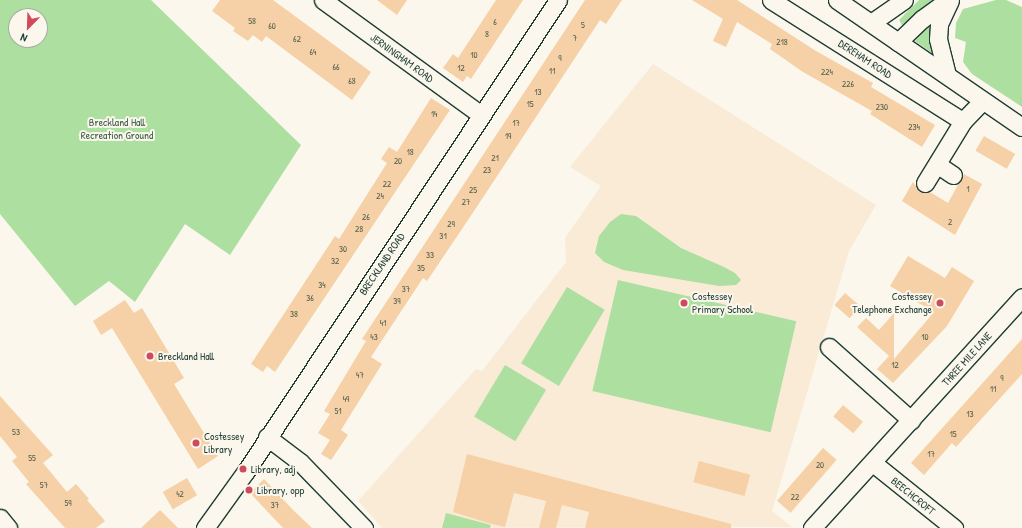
<!DOCTYPE html>
<style>
body{margin:0}
#map{position:relative;width:1022px;height:528px;overflow:hidden;background:#fbf7ec;font-family:"Patrick Hand",sans-serif}
div>[style]{position:absolute}
.built>*{inset:0;background:#faebd7}
.green>*{inset:0;background:#addfa0;transform-origin:0 0}
.building>*{inset:0;background:#f6d0a6;transform-origin:0 0}
.roads{filter:drop-shadow(1px 0 #1f3d34) drop-shadow(-1px 0 #1f3d34) drop-shadow(0 1px #1f3d34) drop-shadow(0 -1px #1f3d34)}
.street>*{height:17px;margin:-8.5px;padding:0 8.5px;transform-origin:8.5px;border-radius:8.5px;background:#fbf7ec}
.dots>*{width:11px;height:11px;translate:-50% -50%;box-sizing:border-box;border:2px solid #fbf7ec;border-radius:50%}
span{translate:-50% -50%;white-space:nowrap;text-align:center;line-height:1.15;-webkit-text-stroke:4px #fbf7ec;paint-order:stroke}
.number-label{font-size:9px;color:#556250}
.number-label span{-webkit-text-stroke-width:0}
.street-label{font-size:11px;color:#1f3d34}
.park-label{font-size:11px;color:#3b5d4a}
.poi-label{font-size:11px;color:#1f3d34}
.left{translate:0 -50%;text-align:left}
.right{translate:-100% -50%;text-align:right}
.north{position:absolute;left:8px;top:8px;width:40px;height:40px;box-sizing:border-box;background:#fbf7ec;border:1px solid #a3ada2;border-radius:50%;rotate:203deg;font-size:11px;font-weight:700;line-height:16px;text-align:center;color:#1f3d34}
.north::after{content:'';display:block;margin:auto;width:14px;height:18px;background:#d1495b;clip-path:polygon(50% 0,100% 100%,50% 72%,0 100%)}
</style>
<div id="map">
<div class="built">
<i style="clip-path:polygon(653px 64px,876px 205px,849px 251px,772px 511px,792px 527px,382px 528px,358px 501px,476px 369px,482px 371px,566px 262px,565px 238px,601px 186px,570px 167px)"></i>
</div>
<div class="green">
<i style="clip-path:polygon(evenodd,0 0,151px 0,301px 145px,230px 255px,185px 224px,135px 302px,109px 281px,75px 306px,0 214px,0 0,16px 16px,40px 16px,40px 40px,16px 40px,16px 16px)"></i>
<i style="clip-path:polygon(919px 0,935px 0,902px 25px,899px 20px)"></i>
<i style="clip-path:polygon(996px 0,1006px 0,1022px 7px,1022px 107px,972px 74px,963px 62px,966px 42px,955px 38px,956px 23px,963px 9px)"></i>
<i style="clip-path:polygon(932px 22px,932px 53px,915px 41px)"></i>
<i style="clip-path:polygon(621px 214px,636px 216px,681px 248px,724px 267px,735px 273px,741px 280px,736px 285px,719px 286px,623px 270px,604px 262px,595px 253px,599px 236px,610px 222px)"></i>
<i style="left:618px;top:280px;width:183px;height:114px;rotate:13deg"></i>
<i style="left:567px;top:287px;width:44px;height:89px;rotate:31deg"></i>
<i style="left:505px;top:365px;width:48px;height:60px;rotate:31deg"></i>
<i style="clip-path:polygon(446px 513px,491px 525px,490px 528px,442px 528px)"></i>
</div>
<div class="building">
<i style="clip-path:polygon(220px 0,273px 0,371px 72px,352px 100px,266px 36px,262px 42px,253px 35px,248px 41px,233px 31px,235px 28px,212px 11px)"></i>
<i style="clip-path:polygon(377px 0,407px 0,397px 15px)"></i>
<i style="clip-path:polygon(496px 0,523px 0,471px 79px,467px 76px,463px 82px,443px 68px,453px 54px,458px 58px)"></i>
<i style="clip-path:polygon(585px 0,622px 0,606px 24px,600px 20px,472px 214px,427px 281px,423px 278px,371px 357px,382px 364px,341px 430px,348px 435px,331px 460px,321px 454px,330px 440px,318px 433px,330px 414px,324px 411px,366px 341px,362px 339px)"></i>
<i style="clip-path:polygon(692px 0,737px 0,816px 51px,873px 83px,871px 87px,935px 125px,922px 147px,870px 114px,872px 111px,803px 72px,770px 49px,772px 44px,737px 22px,726px 47px,713px 41px,723px 19px)"></i>
<i style="clip-path:polygon(431px 98px,450px 110px,275px 372px,267px 366px,263px 372px,251px 364px,335px 236px,339px 239px,387px 163px,381px 159px,389px 147px,397px 152px)"></i>
<i style="left:984px;top:136px;width:36px;height:17px;rotate:30deg"></i>
<i style="clip-path:polygon(964px 174px,982px 184px,955px 235px,902px 201px,913px 182px,920px 192px,930px 192px,948px 203px)"></i>
<i style="clip-path:polygon(908px 256px,945px 278px,952px 267px,974px 281px,947px 326px,893px 383px,877px 369px,889px 356px,857px 327px,866px 318px,879px 330px,894px 313px,894px 359px,934px 312px,890px 286px)"></i>
<i style="left:845px;top:293px;width:20px;height:16px;rotate:41deg"></i>
<i style="clip-path:polygon(125px 300px,134px 313px,142px 308px,184px 378px,174px 384px,218px 456px,198px 469px,112px 328px,101px 335px,93px 321px)"></i>
<i style="clip-path:polygon(1022px 339px,1022px 374px,956px 447px,952px 443px,924px 475px,911px 463px)"></i>
<i style="clip-path:polygon(0 396px,53px 455px,43px 463px,67px 492px,76px 484px,89px 499px,87px 500px,105px 521px,96px 528px,65px 528px,26px 484px,29px 482px,12px 461px,17px 457px,0 436px)"></i>
<i style="left:843px;top:405px;width:26px;height:15px;rotate:40deg"></i>
<i style="left:823px;top:448px;width:18px;height:70px;rotate:41deg"></i>
<i style="clip-path:polygon(467px 454px,731px 524px,731px 528px,585px 528px,589px 512px,562px 505px,556px 528px,539px 528px,546px 501px,514px 493px,505px 527px,488px 523px,453px 512px)"></i>
<i style="left:699px;top:461px;width:53px;height:22px;rotate:15deg"></i>
<i style="left:187px;top:478px;width:20px;height:28px;rotate:60deg"></i>
<i style="clip-path:polygon(264px 479px,293px 510px,312px 528px,283px 528px,250px 493px)"></i>
<i style="clip-path:polygon(160px 510px,178px 528px,141px 528px)"></i>
</div>
<div class="roads">
<div class="street">
<i style="left:323px;top:0;width:195px;rotate:36deg"></i>
<i style="left:771px;top:0;width:221px;rotate:32.3deg"></i>
<i style="left:837px;top:0;width:224px;rotate:34.5deg"></i>
<i style="left:871px;top:23px;width:40px;rotate:-34.9deg"></i>
<i style="left:898px;top:42px;width:33px;rotate:-44deg"></i>
<i style="left:922px;top:19px;width:32px;rotate:-36deg"></i>
<i style="left:947px;top:75px;width:37px;rotate:-104deg"></i>
<i style="left:938px;top:39px;width:15px;rotate:-86deg"></i>
<i style="left:939px;top:24px;width:26px;rotate:-65deg"></i>
<i style="left:938px;top:165px;width:18px;rotate:34deg"></i>
<i style="left:925px;top:183px;width:73px;rotate:-58.5deg"></i>
<i style="left:963px;top:121px;width:28px;rotate:-46deg"></i>
<i style="left:829px;top:347px;width:110px;rotate:41.7deg"></i>
<i style="left:267px;top:437px;width:41px;rotate:37.1deg"></i>
<i style="left:300px;top:462px;width:92px;rotate:45.9deg"></i>
<i style="left:873px;top:463px;width:104px;rotate:38.7deg"></i>
<i style="left:0;top:518px;width:13px;rotate:51deg"></i>
<i style="left:205px;top:528px;width:70px;rotate:-54.3deg"></i>
<i style="left:246px;top:471px;width:565px;rotate:-56.48deg"></i>
<i style="left:812px;top:528px;width:312px;rotate:-47.7deg"></i>
</div>
</div>
<div class="dots">
<i style="left:684px;top:303px;background:#d1495b"></i>
<i style="left:940px;top:303px;background:#d1495b"></i>
<i style="left:150px;top:356px;background:#d1495b"></i>
<i style="left:196px;top:443px;background:#d1495b"></i>
<i style="left:243px;top:469px;background:#d1495b"></i>
<i style="left:249px;top:490px;background:#d1495b"></i>
</div>
<div class="number-label">
<span style="left:252px;top:21px">58</span>
<span style="left:495px;top:22px">6</span>
<span style="left:583px;top:25px">5</span>
<span style="left:272px;top:26px">60</span>
<span style="left:487px;top:34px">8</span>
<span style="left:575px;top:38px">7</span>
<span style="left:297px;top:39px">62</span>
<span style="left:782px;top:42px">218</span>
<span style="left:313px;top:52px">64</span>
<span style="left:474px;top:55px">10</span>
<span style="left:560px;top:58px">9</span>
<span style="left:336px;top:67px">66</span>
<span style="left:461px;top:68px">12</span>
<span style="left:552px;top:71px">11</span>
<span style="left:827px;top:72px">224</span>
<span style="left:352px;top:81px">68</span>
<span style="left:848px;top:84px">226</span>
<span style="left:538px;top:92px">13</span>
<span style="left:530px;top:104px">15</span>
<span style="left:882px;top:107px">230</span>
<span style="left:434px;top:114px">14</span>
<span style="left:516px;top:123px">17</span>
<span style="left:914px;top:127px">234</span>
<span style="left:508px;top:136px">19</span>
<span style="left:410px;top:152px">18</span>
<span style="left:495px;top:158px">21</span>
<span style="left:398px;top:161px">20</span>
<span style="left:487px;top:170px">23</span>
<span style="left:387px;top:184px">22</span>
<span style="left:968px;top:189px">1</span>
<span style="left:473px;top:190px">25</span>
<span style="left:380px;top:196px">24</span>
<span style="left:466px;top:202px">27</span>
<span style="left:366px;top:217px">26</span>
<span style="left:950px;top:222px">2</span>
<span style="left:451px;top:224px">29</span>
<span style="left:359px;top:229px">28</span>
<span style="left:443px;top:236px">31</span>
<span style="left:343px;top:249px">30</span>
<span style="left:430px;top:255px">33</span>
<span style="left:335px;top:261px">32</span>
<span style="left:421px;top:268px">35</span>
<span style="left:322px;top:285px">34</span>
<span style="left:406px;top:289px">37</span>
<span style="left:310px;top:298px">36</span>
<span style="left:397px;top:301px">39</span>
<span style="left:294px;top:314px">38</span>
<span style="left:383px;top:323px">41</span>
<span style="left:374px;top:337px">43</span>
<span style="left:925px;top:337px">10</span>
<span style="left:895px;top:365px">12</span>
<span style="left:360px;top:375px">47</span>
<span style="left:1002px;top:378px">9</span>
<span style="left:993px;top:389px">11</span>
<span style="left:346px;top:399px">49</span>
<span style="left:338px;top:411px">51</span>
<span style="left:970px;top:414px">13</span>
<span style="left:16px;top:432px">53</span>
<span style="left:953px;top:434px">15</span>
<span style="left:931px;top:454px">17</span>
<span style="left:32px;top:458px">55</span>
<span style="left:820px;top:465px">20</span>
<span style="left:44px;top:485px">57</span>
<span style="left:180px;top:494px">42</span>
<span style="left:795px;top:497px">22</span>
<span style="left:68px;top:503px">59</span>
<span style="left:275px;top:505px">37</span>
</div>
<div class="street-label">
<span style="left:402px;top:58px;rotate:36deg">JERNINGHAM ROAD</span>
<span style="left:865px;top:59px;rotate:33deg">DEREHAM ROAD</span>
<span style="left:382px;top:264px;rotate:-56deg">BRECKLAND ROAD</span>
<span style="left:967px;top:359px;rotate:-48deg">THREE MILE LANE</span>
<span style="left:913px;top:496px;rotate:39deg">BEECHCROFT</span>
</div>
<div class="park-label">
<span style="left:117px;top:129px">Breckland Hall<br>Recreation Ground</span>
</div>
<div class="poi-label">
<span class="left" style="left:692px;top:303px">Costessey<br>Primary School</span>
<span class="right" style="left:932px;top:303px">Costessey<br>Telephone Exchange</span>
<span class="left" style="left:158px;top:356px">Breckland Hall</span>
<span class="left" style="left:204px;top:443px">Costessey<br>Library</span>
<span class="left" style="left:251px;top:469px">Library, adj</span>
<span class="left" style="left:257px;top:490px">Library, opp</span>
</div>
<div class="north">N</div>
</div>
